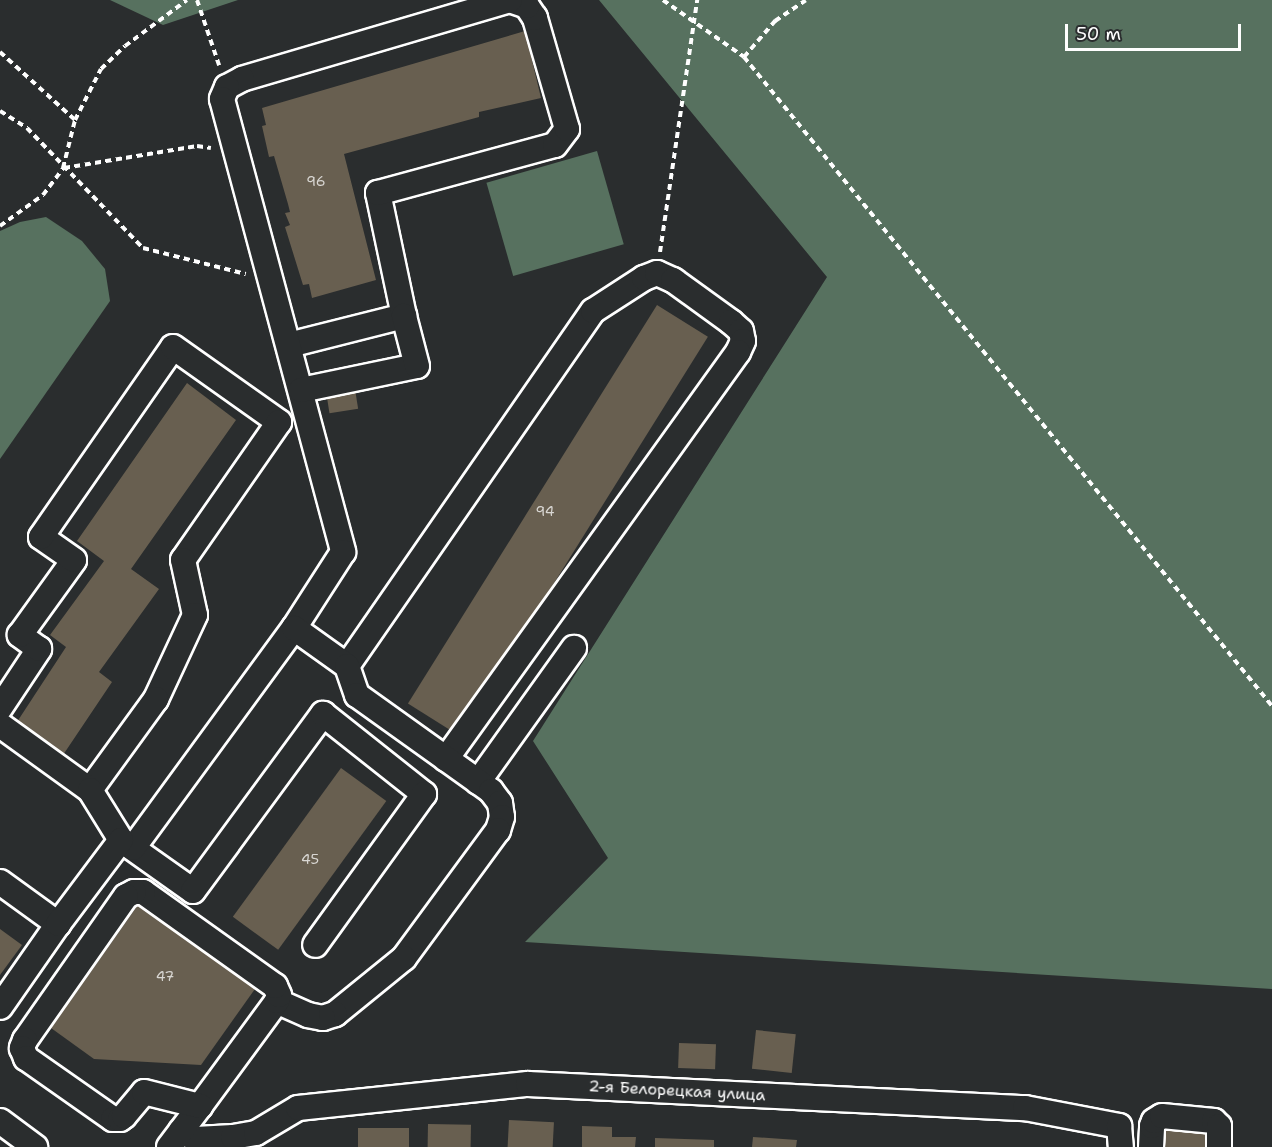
<!DOCTYPE html>
<meta charset="utf-8">
<style>
body{margin:0}
#map{position:relative;width:1272px;height:1147px;overflow:hidden;background:#2a2d2e;font-family:"Shantell Sans",sans-serif}
div>[style]{position:absolute}
.green>*{inset:0;background:#57715f;transform-origin:0 0}
.building>*{inset:0;background:#685f50;transform-origin:0 0}
.path>*{height:4px;margin-top:-2px;transform-origin:0;background:repeating-linear-gradient(90deg,#fff 0 6px,transparent 0 10.5px)}
.roads{filter:drop-shadow(2px 0 #fff) drop-shadow(-2px 0 #fff) drop-shadow(0 2px #fff) drop-shadow(0 -2px #fff)}
.minor>*{height:24px;margin:-12px;padding:0 12px;transform-origin:12px;border-radius:12px;background:#2a2d2e}
span{translate:-50% -50%;white-space:nowrap;text-align:center;line-height:1.15;-webkit-text-stroke:5px #2a2d2e;paint-order:stroke}
.number-label{font-size:14px;color:#d9d7d3}
.number-label span{-webkit-text-stroke-width:0}
.street-label{font-size:16px;color:#fff}
.scale{position:absolute;left:1065px;top:24px;width:176px;height:27px;box-sizing:border-box;border:3px solid #fff;border-top:0;padding-left:8px;font-size:18px;line-height:21px;white-space:nowrap;color:#fff;-webkit-text-stroke:4px #2a2d2e;paint-order:stroke}
</style>
<div id="map">
<div class="green">
<i style="clip-path:polygon(110px 0,238px 0,163px 25px)"></i>
<i style="clip-path:polygon(599px 0,1272px 0,1272px 989px,525px 942px,608px 858px,533px 741px,827px 277px)"></i>
<i style="left:597px;top:151px;width:97px;height:115px;rotate:74deg"></i>
<i style="clip-path:polygon(46px 217px,82px 241px,105px 269px,110px 301px,0 459px,0 231px,20px 222px)"></i>
</div>
<div class="building">
<i style="clip-path:polygon(525px 31px,541px 98px,479px 112px,479px 117px,344px 154px,376px 280px,312px 298px,309px 284px,303px 285px,285px 227px,290px 225px,285px 213px,290px 212px,288px 204px,274px 156px,269px 157px,262px 126px,266px 125px,262px 108px)"></i>
<i style="left:657px;top:305px;width:60px;height:470px;rotate:32deg"></i>
<i style="clip-path:polygon(187px 383px,236px 420px,131px 569px,159px 589px,99px 672px,112px 682px,61px 758px,15px 725px,66px 647px,50px 635px,104px 561px,77px 541px)"></i>
<i style="left:355px;top:389px;width:20px;height:29px;rotate:81deg"></i>
<i style="left:341px;top:768px;width:56px;height:184px;rotate:36deg"></i>
<i style="clip-path:polygon(140px 902px,257px 986px,201px 1065px,94px 1059px,51px 1028px)"></i>
<i style="clip-path:polygon(0 929px,22px 945px,0 975px)"></i>
<i style="left:756px;top:1030px;width:40px;height:39px;rotate:6deg"></i>
<i style="left:679px;top:1043px;width:37px;height:25px;rotate:2deg"></i>
<i style="left:509px;top:1120px;width:45px;height:27px;rotate:3deg"></i>
<i style="left:428px;top:1124px;width:43px;height:23px;rotate:1deg"></i>
<i style="clip-path:polygon(582px 1126px,612px 1127px,612px 1137px,636px 1137px,635px 1147px,582px 1147px)"></i>
<i style="left:358px;top:1128px;width:51px;height:19px"></i>
<i style="clip-path:polygon(1161px 1130px,1208px 1133px,1208px 1147px,1160px 1147px)"></i>
<i style="clip-path:polygon(753px 1137px,797px 1140px,796px 1147px,752px 1147px)"></i>
<i style="clip-path:polygon(655px 1138px,714px 1140px,714px 1147px,655px 1147px)"></i>
</div>
<div class="path">
<i style="left:197px;top:0;width:69px;rotate:71.3deg"></i>
<i style="left:663px;top:0;width:99px;rotate:35.1deg"></i>
<i style="left:744px;top:57px;width:837px;rotate:50.87deg"></i>
<i style="left:0;top:52px;width:101px;rotate:42.2deg"></i>
<i style="left:744px;top:57px;width:48px;rotate:-49.3deg"></i>
<i style="left:775px;top:21px;width:37px;rotate:-34deg"></i>
<i style="left:0;top:111px;width:32px;rotate:32deg"></i>
<i style="left:27px;top:128px;width:167px;rotate:46deg"></i>
<i style="left:143px;top:248px;width:106px;rotate:14.2deg"></i>
<i style="left:64px;top:168px;width:135px;rotate:-9.4deg"></i>
<i style="left:197px;top:146px;width:14px;rotate:8deg"></i>
<i style="left:0;top:226px;width:53px;rotate:-35.8deg"></i>
<i style="left:43px;top:195px;width:34px;rotate:-53deg"></i>
<i style="left:63px;top:168px;width:49px;rotate:-76deg"></i>
<i style="left:75px;top:120px;width:57px;rotate:-63deg"></i>
<i style="left:101px;top:69px;width:33px;rotate:-44deg"></i>
<i style="left:125px;top:46px;width:77px;rotate:-36.6deg"></i>
<i style="left:660px;top:252px;width:255px;rotate:-81.6deg"></i>
</div>
<div class="roads">
<div class="minor">
<i style="left:289px;top:345px;width:119px;rotate:-14.2deg"></i>
<i style="left:404px;top:316px;width:126px;rotate:-101.9deg"></i>
<i style="left:378px;top:193px;width:183px;rotate:-15.2deg"></i>
<i style="left:555px;top:145px;width:20px;rotate:-53deg"></i>
<i style="left:567px;top:129px;width:116px;rotate:-106.1deg"></i>
<i style="left:535px;top:18px;width:14px;rotate:-124deg"></i>
<i style="left:527px;top:6px;width:18px;rotate:-161deg"></i>
<i style="left:510px;top:0;width:279px;rotate:163.6deg"></i>
<i style="left:242px;top:79px;width:17px;rotate:152deg"></i>
<i style="left:227px;top:87px;width:13px;rotate:113deg"></i>
<i style="left:222px;top:99px;width:469px;rotate:75deg"></i>
<i style="left:343px;top:552px;width:90px;rotate:122.8deg"></i>
<i style="left:301px;top:390px;width:118px;rotate:-11.7deg"></i>
<i style="left:417px;top:366px;width:52px;rotate:-104.6deg"></i>
<i style="left:347px;top:666px;width:432px;rotate:-55.3deg"></i>
<i style="left:593px;top:311px;width:61px;rotate:-32.9deg"></i>
<i style="left:644px;top:278px;width:14px;rotate:-21deg"></i>
<i style="left:657px;top:273px;width:17px;rotate:24deg"></i>
<i style="left:673px;top:280px;width:72px;rotate:35.9deg"></i>
<i style="left:731px;top:322px;width:13px;rotate:42deg"></i>
<i style="left:741px;top:331px;width:10px;rotate:79deg"></i>
<i style="left:743px;top:341px;width:12px;rotate:114deg"></i>
<i style="left:738px;top:352px;width:501px;rotate:125.66deg"></i>
<i style="left:0;top:708px;width:71px;rotate:-56.5deg"></i>
<i style="left:39px;top:649px;width:24px;rotate:-144deg"></i>
<i style="left:20px;top:635px;width:92px;rotate:-54.2deg"></i>
<i style="left:74px;top:560px;width:40px;rotate:-145.1deg"></i>
<i style="left:41px;top:537px;width:231px;rotate:-55.2deg"></i>
<i style="left:173px;top:347px;width:130px;rotate:35.3deg"></i>
<i style="left:279px;top:422px;width:168px;rotate:124.8deg"></i>
<i style="left:183px;top:560px;width:56px;rotate:77.7deg"></i>
<i style="left:195px;top:615px;width:93px;rotate:114.9deg"></i>
<i style="left:156px;top:699px;width:112px;rotate:126deg"></i>
<i style="left:0;top:725px;width:111px;rotate:35.8deg"></i>
<i style="left:90px;top:790px;width:59px;rotate:58.2deg"></i>
<i style="left:121px;top:840px;width:88px;rotate:35.3deg"></i>
<i style="left:193px;top:891px;width:220px;rotate:-53.7deg"></i>
<i style="left:323px;top:714px;width:129px;rotate:38.4deg"></i>
<i style="left:424px;top:794px;width:186px;rotate:125.8deg"></i>
<i style="left:478px;top:782px;width:165px;rotate:-54.4deg"></i>
<i style="left:133px;top:848px;width:273px;rotate:-53.8deg"></i>
<i style="left:294px;top:628px;width:65px;rotate:35.6deg"></i>
<i style="left:347px;top:666px;width:31px;rotate:71deg"></i>
<i style="left:357px;top:695px;width:165px;rotate:35.6deg"></i>
<i style="left:491px;top:791px;width:15px;rotate:53deg"></i>
<i style="left:500px;top:803px;width:14px;rotate:82deg"></i>
<i style="left:502px;top:817px;width:14px;rotate:107deg"></i>
<i style="left:498px;top:830px;width:159px;rotate:126.3deg"></i>
<i style="left:404px;top:958px;width:89px;rotate:140.9deg"></i>
<i style="left:335px;top:1014px;width:13px;rotate:162deg"></i>
<i style="left:323px;top:1018px;width:15px;rotate:-169deg"></i>
<i style="left:308px;top:1015px;width:34px;rotate:-156deg"></i>
<i style="left:0;top:882px;width:72px;rotate:35.9deg"></i>
<i style="left:58px;top:924px;width:101px;rotate:124.9deg"></i>
<i style="left:58px;top:924px;width:105px;rotate:-53.1deg"></i>
<i style="left:0;top:1121px;width:44px;rotate:36.6deg"></i>
<i style="left:181px;top:1131px;width:17px;rotate:28deg"></i>
<i style="left:196px;top:1139px;width:37px;rotate:-3deg"></i>
<i style="left:233px;top:1137px;width:23px;rotate:-10deg"></i>
<i style="left:256px;top:1133px;width:49px;rotate:-30.8deg"></i>
<i style="left:298px;top:1108px;width:231px;rotate:-6deg"></i>
<i style="left:528px;top:1084px;width:498px;rotate:2.8deg"></i>
<i style="left:1025px;top:1108px;width:96px;rotate:10.8deg"></i>
<i style="left:1119px;top:1126px;width:21px;rotate:85deg"></i>
<i style="left:169px;top:1147px;width:51px;rotate:-52.9deg"></i>
<i style="left:200px;top:1106px;width:130px;rotate:-53.7deg"></i>
<i style="left:277px;top:1001px;width:6px;rotate:-72deg"></i>
<i style="left:279px;top:995px;width:10px;rotate:-114deg"></i>
<i style="left:275px;top:986px;width:162px;rotate:-144.5deg"></i>
<i style="left:143px;top:892px;width:9px;rotate:180deg"></i>
<i style="left:134px;top:892px;width:9px;rotate:153deg"></i>
<i style="left:126px;top:896px;width:176px;rotate:125deg"></i>
<i style="left:25px;top:1040px;width:9px;rotate:111deg"></i>
<i style="left:22px;top:1048px;width:11px;rotate:68deg"></i>
<i style="left:26px;top:1058px;width:106px;rotate:35deg"></i>
<i style="left:113px;top:1119px;width:7px"></i>
<i style="left:120px;top:1119px;width:5px;rotate:-37deg"></i>
<i style="left:124px;top:1116px;width:31px;rotate:-50deg"></i>
<i style="left:144px;top:1092px;width:58px;rotate:14deg"></i>
<i style="left:1151px;top:1147px;width:21px;rotate:-87deg"></i>
<i style="left:1152px;top:1126px;width:5px;rotate:-68deg"></i>
<i style="left:1154px;top:1121px;width:9px;rotate:-32deg"></i>
<i style="left:1162px;top:1116px;width:52px;rotate:5.5deg"></i>
<i style="left:1214px;top:1121px;width:7px;rotate:45deg"></i>
<i style="left:1219px;top:1126px;width:21px;rotate:90deg"></i>
</div>
</div>
<div class="number-label">
<span style="left:316px;top:181px">96</span>
<span style="left:545px;top:511px">94</span>
<span style="left:310px;top:859px">45</span>
<span style="left:165px;top:976px">47</span>
</div>
<div class="street-label">
<span style="left:677px;top:1091px;rotate:3deg">2-я Белорецкая улица</span>
</div>
<div class="scale">50 m</div>
</div>
